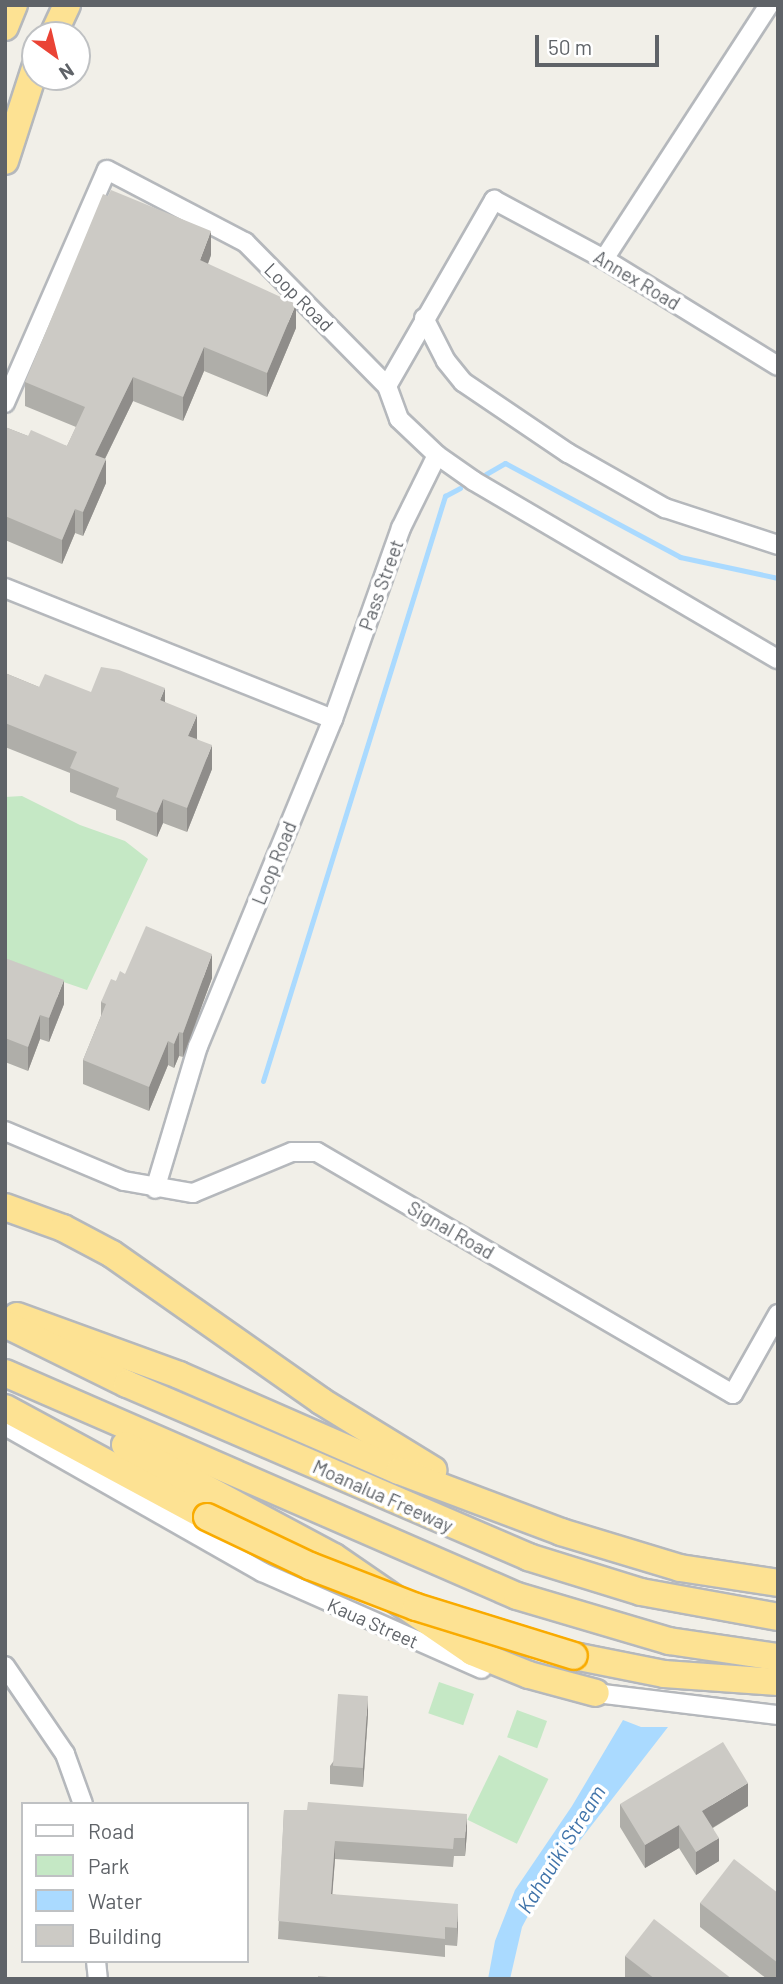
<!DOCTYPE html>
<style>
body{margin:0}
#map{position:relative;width:783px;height:1984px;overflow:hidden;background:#f1efe8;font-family:Barlow,sans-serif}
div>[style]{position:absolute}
.green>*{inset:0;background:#c5e8c5;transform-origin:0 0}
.water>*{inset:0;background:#aadaff}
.stream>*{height:5px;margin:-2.5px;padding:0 2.5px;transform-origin:2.5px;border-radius:2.5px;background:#aadaff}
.roads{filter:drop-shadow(2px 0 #b5b8bc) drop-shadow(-2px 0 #b5b8bc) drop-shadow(0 2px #b5b8bc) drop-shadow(0 -2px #b5b8bc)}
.minor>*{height:18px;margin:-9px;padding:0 9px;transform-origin:9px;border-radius:9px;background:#fff}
.highway>*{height:26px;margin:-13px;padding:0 13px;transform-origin:13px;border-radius:13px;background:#fde293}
.bridges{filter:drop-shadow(2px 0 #f9ab00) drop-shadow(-2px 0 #f9ab00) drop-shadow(0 2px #f9ab00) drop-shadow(0 -2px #f9ab00)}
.highway-bridge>*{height:26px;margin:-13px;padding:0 13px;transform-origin:13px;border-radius:13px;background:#fde293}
.wall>*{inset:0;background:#afaea9}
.shaded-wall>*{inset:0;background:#8f8d8a}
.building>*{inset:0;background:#cccac5;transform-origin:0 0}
span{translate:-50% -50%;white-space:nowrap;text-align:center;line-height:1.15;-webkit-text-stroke:7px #fff;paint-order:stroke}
.street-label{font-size:19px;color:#5f6368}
.water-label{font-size:21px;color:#4174aa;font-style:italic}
.frame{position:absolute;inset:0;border:7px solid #5f6368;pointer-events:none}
.legend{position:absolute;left:21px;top:1802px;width:228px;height:161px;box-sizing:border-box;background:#fff;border:2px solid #bfc1c3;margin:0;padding:9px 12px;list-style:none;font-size:21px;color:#5f6368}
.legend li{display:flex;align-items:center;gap:14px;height:35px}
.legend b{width:35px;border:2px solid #bfc1c3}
.north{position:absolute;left:21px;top:21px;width:70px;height:70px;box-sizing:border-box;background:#fff;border:2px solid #bfc1c3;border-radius:50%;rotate:146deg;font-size:19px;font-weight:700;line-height:28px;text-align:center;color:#5f6368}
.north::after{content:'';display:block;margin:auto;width:24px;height:32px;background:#ea4335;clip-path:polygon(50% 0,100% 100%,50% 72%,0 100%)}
.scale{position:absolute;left:535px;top:35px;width:124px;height:32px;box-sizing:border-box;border:4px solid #5f6368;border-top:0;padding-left:9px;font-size:21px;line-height:24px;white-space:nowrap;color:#5f6368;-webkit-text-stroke:5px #fff;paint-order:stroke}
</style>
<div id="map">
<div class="green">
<i style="clip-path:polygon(22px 796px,80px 825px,125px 841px,148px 859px,87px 990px,5px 962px,5px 797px)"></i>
<i style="left:439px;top:1682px;width:37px;height:33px;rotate:19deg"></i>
<i style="left:517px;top:1710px;width:32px;height:29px;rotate:20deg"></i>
<i style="left:499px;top:1755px;width:55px;height:72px;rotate:26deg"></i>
</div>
<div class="water">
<i style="clip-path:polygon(623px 1720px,641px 1727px,668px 1727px,543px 1888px,522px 1927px,510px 1979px,488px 1979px,495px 1941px,515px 1890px,572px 1806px)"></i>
</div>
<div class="stream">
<i style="left:486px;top:474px;width:22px;rotate:-30deg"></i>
<i style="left:505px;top:463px;width:199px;rotate:28.2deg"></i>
<i style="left:680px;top:557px;width:100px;rotate:12.1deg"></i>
<i style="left:263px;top:1081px;width:613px;rotate:-72.72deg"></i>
<i style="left:445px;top:496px;width:17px;rotate:-28deg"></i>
</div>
<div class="roads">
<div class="minor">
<i style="left:604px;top:259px;width:303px;rotate:-57deg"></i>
<i style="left:424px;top:318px;width:48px;rotate:62.9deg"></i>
<i style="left:446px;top:361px;width:27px;rotate:51deg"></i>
<i style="left:463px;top:382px;width:127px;rotate:34.1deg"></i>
<i style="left:568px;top:453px;width:112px;rotate:29.6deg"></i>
<i style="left:665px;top:508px;width:119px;rotate:18.1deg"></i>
<i style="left:387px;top:386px;width:215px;rotate:-60.1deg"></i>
<i style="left:494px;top:200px;width:125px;rotate:28.2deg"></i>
<i style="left:604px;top:259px;width:204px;rotate:31.6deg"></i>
<i style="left:5px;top:403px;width:254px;rotate:-66.4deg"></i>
<i style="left:107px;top:170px;width:156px;rotate:27.6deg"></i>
<i style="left:245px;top:242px;width:202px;rotate:45.4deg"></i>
<i style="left:387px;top:386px;width:35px;rotate:70deg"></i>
<i style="left:399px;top:419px;width:52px;rotate:43.5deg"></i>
<i style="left:437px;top:455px;width:45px;rotate:35.1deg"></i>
<i style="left:474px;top:481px;width:352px;rotate:30.4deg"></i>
<i style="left:5px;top:588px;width:353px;rotate:21.8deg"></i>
<i style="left:333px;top:719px;width:354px;rotate:112.4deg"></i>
<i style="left:198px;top:1046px;width:149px;rotate:106.7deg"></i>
<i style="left:333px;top:719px;width:203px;rotate:-70.4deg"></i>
<i style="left:401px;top:528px;width:81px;rotate:-63.7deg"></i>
<i style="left:5px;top:1131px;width:129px;rotate:22.8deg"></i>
<i style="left:124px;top:1181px;width:70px;rotate:9.9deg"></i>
<i style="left:193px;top:1193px;width:107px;rotate:-22.5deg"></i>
<i style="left:292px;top:1152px;width:25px"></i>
<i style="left:317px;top:1152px;width:481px;rotate:30.2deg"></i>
<i style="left:733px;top:1394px;width:92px;rotate:-60.6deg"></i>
<i style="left:5px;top:1426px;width:296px;rotate:29.6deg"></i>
<i style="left:262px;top:1572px;width:240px;rotate:23.8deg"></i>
<i style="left:5px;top:1666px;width:107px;rotate:55.7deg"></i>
<i style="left:65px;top:1754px;width:53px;rotate:70.2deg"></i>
<i style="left:587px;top:1692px;width:192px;rotate:6.9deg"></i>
<i style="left:96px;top:1961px;width:18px;rotate:84deg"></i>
</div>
<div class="highway">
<i style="left:5px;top:27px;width:24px;rotate:-68deg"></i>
<i style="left:53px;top:35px;width:33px;rotate:-65deg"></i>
<i style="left:5px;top:161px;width:98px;rotate:-72.1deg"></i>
<i style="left:5px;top:1207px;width:62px;rotate:19.9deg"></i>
<i style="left:63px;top:1228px;width:55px;rotate:28deg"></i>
<i style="left:112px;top:1254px;width:256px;rotate:35.1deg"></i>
<i style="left:321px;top:1401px;width:132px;rotate:31.6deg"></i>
<i style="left:17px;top:1316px;width:172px;rotate:20deg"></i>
<i style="left:179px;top:1375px;width:240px;rotate:23.6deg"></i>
<i style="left:399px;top:1471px;width:173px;rotate:20.6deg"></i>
<i style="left:561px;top:1532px;width:124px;rotate:16.8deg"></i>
<i style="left:680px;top:1568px;width:99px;rotate:8.7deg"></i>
<i style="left:5px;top:1324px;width:136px;rotate:26.2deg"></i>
<i style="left:127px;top:1384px;width:437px;rotate:23.3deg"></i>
<i style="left:528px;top:1557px;width:118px;rotate:17.2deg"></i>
<i style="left:641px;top:1592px;width:139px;rotate:10.3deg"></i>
<i style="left:5px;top:1373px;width:558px;rotate:23.54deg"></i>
<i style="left:517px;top:1596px;width:159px;rotate:16.5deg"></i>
<i style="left:669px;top:1641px;width:110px;rotate:8.4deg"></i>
<i style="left:5px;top:1408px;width:230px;rotate:28.4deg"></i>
<i style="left:125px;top:1445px;width:237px;rotate:28.2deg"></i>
<i style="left:334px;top:1557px;width:168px;rotate:34.5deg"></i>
<i style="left:472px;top:1652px;width:61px;rotate:22deg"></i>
<i style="left:529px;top:1675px;width:69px;rotate:15deg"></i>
<i style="left:574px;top:1656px;width:92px;rotate:11.3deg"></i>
<i style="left:664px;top:1674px;width:114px;rotate:4deg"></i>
</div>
</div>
<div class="bridges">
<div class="highway-bridge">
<i style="left:207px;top:1517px;width:114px;rotate:25.4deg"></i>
<i style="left:310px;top:1566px;width:114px;rotate:21.1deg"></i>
<i style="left:416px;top:1607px;width:165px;rotate:17.2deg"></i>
</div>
</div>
<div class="wall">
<i style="clip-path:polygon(211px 255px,208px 264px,296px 328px,267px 397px,204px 371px,183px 421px,133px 401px,105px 459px,106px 483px,83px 536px,75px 533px,62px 564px,5px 540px,5px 427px,28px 436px,67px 446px,76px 427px,25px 406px,25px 382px)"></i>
<i style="clip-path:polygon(5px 673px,39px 687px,165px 702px,197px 739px,212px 769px,187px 832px,163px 823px,157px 837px,116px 820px,116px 810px,70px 792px,70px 773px,5px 747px)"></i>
<i style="clip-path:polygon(5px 958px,64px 1004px,49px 1042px,40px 1039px,28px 1071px,5px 1062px)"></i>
<i style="clip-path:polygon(125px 974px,212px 978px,183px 1057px,179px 1056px,174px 1068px,168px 1065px,149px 1111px,83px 1084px,83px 1060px,101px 1016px,101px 1002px,116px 981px)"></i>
<i style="clip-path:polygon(368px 1714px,363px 1787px,330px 1784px,330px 1766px)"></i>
<i style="clip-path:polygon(620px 1804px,748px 1806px,713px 1828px,719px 1861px,696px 1875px,679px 1848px,645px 1868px,620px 1827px)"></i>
<i style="clip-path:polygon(284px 1810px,467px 1832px,465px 1856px,454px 1856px,453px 1867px,335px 1859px,332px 1894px,458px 1922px,457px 1946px,445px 1945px,445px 1957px,278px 1939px)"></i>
<i style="clip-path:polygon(778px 1893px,778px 1979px,767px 1979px,700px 1927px,700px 1903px)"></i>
<i style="clip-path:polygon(625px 1956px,732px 1979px,625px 1979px)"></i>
</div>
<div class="shaded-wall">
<i style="clip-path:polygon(211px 231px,211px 255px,200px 284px,200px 260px)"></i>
<i style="clip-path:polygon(296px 304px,296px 328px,267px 397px,267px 373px)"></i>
<i style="clip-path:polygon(204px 347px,204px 371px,183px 421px,183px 397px)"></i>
<i style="clip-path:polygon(133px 377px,133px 401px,95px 479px,95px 455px)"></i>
<i style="clip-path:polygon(106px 459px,106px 483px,83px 536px,83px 512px)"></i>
<i style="clip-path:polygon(75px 509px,75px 533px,62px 564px,62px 540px)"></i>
<i style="clip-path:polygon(165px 688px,165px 712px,160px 700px)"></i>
<i style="clip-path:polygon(197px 715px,197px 739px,188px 736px)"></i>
<i style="clip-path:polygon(212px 745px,212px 769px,187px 832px,187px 808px)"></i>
<i style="clip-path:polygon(163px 799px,163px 823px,157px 837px,157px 813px)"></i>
<i style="clip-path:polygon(212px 954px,212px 978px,183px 1057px,183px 1033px)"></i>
<i style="clip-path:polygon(64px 980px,64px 1004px,49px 1042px,49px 1018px)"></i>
<i style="clip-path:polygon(40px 1015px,40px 1039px,28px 1071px,28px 1047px)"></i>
<i style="clip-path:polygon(179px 1032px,179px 1056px,174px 1068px,174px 1044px)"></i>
<i style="clip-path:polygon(168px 1041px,168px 1065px,149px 1111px,149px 1087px)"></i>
<i style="clip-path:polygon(368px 1696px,368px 1714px,363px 1787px,363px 1768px)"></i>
<i style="clip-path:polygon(748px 1783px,748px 1806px,702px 1834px,702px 1811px)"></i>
<i style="clip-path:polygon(467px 1814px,467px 1832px,465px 1856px,465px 1838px)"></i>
<i style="clip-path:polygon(679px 1825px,679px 1848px,645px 1868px,645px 1845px)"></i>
<i style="clip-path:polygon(719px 1838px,719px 1861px,696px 1875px,696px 1852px)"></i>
<i style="clip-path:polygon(335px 1841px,335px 1859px,331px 1912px,331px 1894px)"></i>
<i style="clip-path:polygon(458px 1904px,458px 1922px,457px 1946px,457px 1928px)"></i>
</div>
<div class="building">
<i style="clip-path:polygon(111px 190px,211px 231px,200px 260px,296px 304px,267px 373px,204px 347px,183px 397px,133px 377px,95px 455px,106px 459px,83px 512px,75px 509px,62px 540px,5px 516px,5px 427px,28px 436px,31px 430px,67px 446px,85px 407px,25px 382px,103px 194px,108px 196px)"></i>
<i style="clip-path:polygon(101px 667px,119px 670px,165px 688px,160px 700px,197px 715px,188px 736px,212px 745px,187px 808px,163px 799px,157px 813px,116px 797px,119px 788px,70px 768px,77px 752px,5px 723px,5px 673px,39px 687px,45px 674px,91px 692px)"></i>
<i style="clip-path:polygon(146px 926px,212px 954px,183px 1033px,179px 1032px,174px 1044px,168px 1041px,149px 1087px,83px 1060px,106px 1004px,101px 1002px,111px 979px,116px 981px,120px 971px,125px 974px)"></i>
<i style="clip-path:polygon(5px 958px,64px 980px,49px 1018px,40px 1015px,28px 1047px,5px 1038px)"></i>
<i style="left:338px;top:1694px;width:30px;height:72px;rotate:4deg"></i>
<i style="clip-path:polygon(723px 1742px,748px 1783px,702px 1811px,719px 1838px,696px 1852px,679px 1825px,645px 1845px,620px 1804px)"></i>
<i style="clip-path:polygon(308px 1802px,467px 1814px,465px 1838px,454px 1838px,453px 1849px,335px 1841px,331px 1894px,458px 1904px,457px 1928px,445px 1927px,445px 1939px,278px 1921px,284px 1810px,307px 1810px)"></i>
<i style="clip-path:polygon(734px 1859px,778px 1893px,778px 1963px,700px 1903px)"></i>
<i style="clip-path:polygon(654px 1919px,732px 1979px,655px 1979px,625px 1956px)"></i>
<i style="clip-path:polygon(318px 1976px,350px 1979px,318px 1979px)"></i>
</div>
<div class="street-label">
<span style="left:637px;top:280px;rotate:31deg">Annex Road</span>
<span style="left:299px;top:297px;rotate:45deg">Loop Road</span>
<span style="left:381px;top:585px;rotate:-70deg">Pass Street</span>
<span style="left:274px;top:863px;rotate:-68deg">Loop Road</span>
<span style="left:451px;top:1230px;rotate:30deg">Signal Road</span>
<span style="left:383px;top:1496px;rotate:24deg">Moanalua Freeway</span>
<span style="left:373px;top:1623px;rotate:24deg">Kaua Street</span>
</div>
<div class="water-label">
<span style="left:561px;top:1849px;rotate:-58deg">Kahauiki Stream</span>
</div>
<div class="frame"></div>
<ul class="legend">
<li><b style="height:9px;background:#fff"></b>Road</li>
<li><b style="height:19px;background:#c5e8c5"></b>Park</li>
<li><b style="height:19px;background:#aadaff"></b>Water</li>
<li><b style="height:19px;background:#cccac5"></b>Building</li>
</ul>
<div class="north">N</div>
<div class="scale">50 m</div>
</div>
